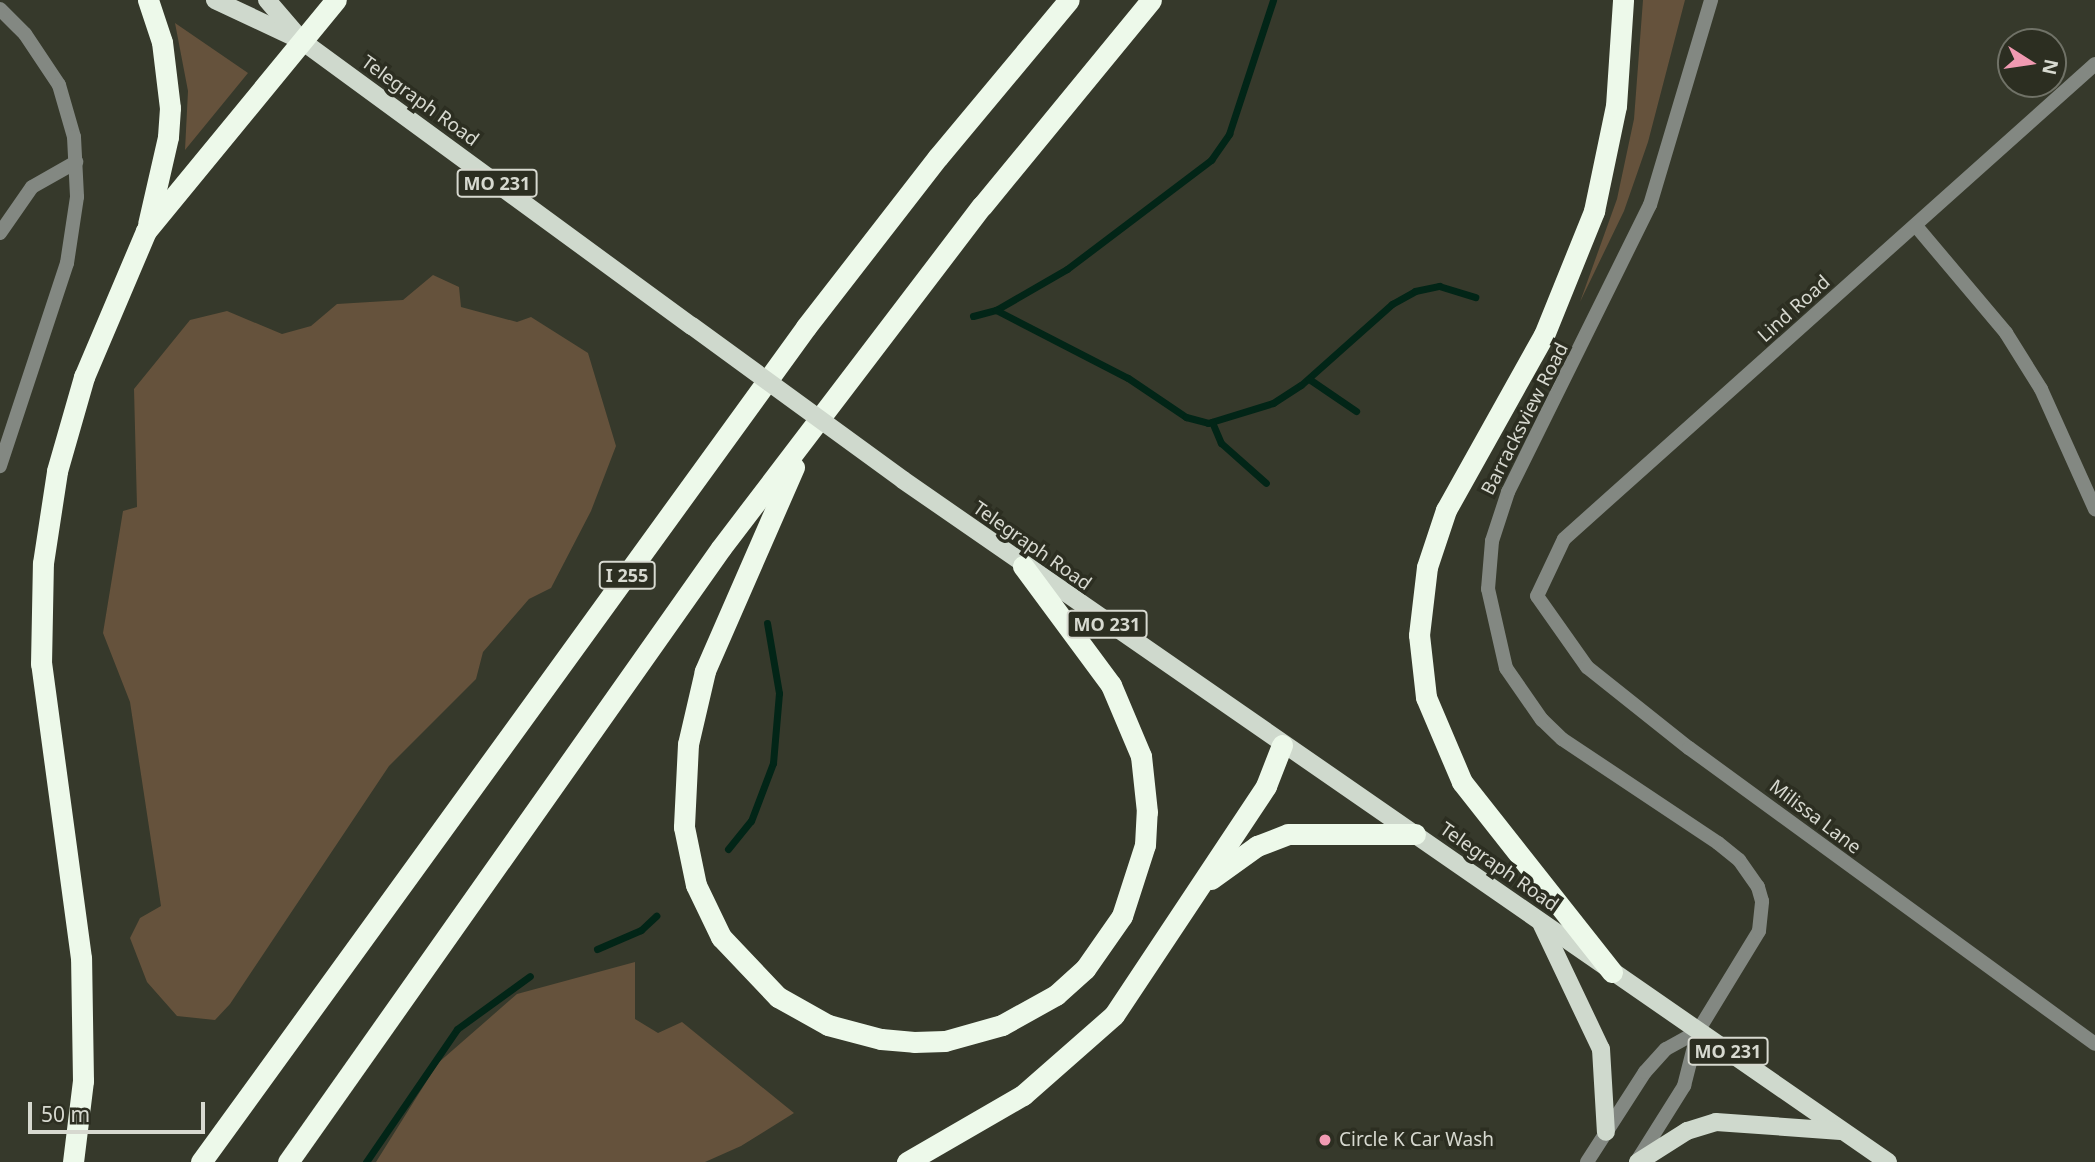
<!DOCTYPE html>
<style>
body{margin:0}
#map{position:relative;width:2095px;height:1162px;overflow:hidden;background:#36392b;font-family:"Noto Sans",sans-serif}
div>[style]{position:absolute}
.green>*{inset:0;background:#65523c}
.stream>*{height:7px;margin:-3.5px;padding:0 3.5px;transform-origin:3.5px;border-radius:3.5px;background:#022517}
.minor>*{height:14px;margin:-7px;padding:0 7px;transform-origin:7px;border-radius:7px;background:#838882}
.tertiary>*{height:14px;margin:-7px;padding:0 7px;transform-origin:7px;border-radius:7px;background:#838882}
.primary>*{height:18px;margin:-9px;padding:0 9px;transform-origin:9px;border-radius:9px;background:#cfd9cd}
.motorway>*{height:21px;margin:-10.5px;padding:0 10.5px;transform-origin:10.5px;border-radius:10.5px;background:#edf9ea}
.primary-bridge>*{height:18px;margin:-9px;padding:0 9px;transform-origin:9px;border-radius:9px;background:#cfd9cd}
.dots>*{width:19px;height:19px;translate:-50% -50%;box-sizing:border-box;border:4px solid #2c2e21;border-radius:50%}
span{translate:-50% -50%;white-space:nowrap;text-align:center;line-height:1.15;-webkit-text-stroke:7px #2c2e21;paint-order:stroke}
.shield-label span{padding:2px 5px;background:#2c2e21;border:2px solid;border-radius:5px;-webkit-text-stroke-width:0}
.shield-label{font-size:18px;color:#d7d9d0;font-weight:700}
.street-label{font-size:19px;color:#d7d9d0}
.poi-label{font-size:19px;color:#d7d9d0}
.left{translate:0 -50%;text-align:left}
.north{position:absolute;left:1997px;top:28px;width:70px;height:70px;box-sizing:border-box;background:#2c2e21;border:2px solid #707267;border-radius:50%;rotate:102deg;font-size:19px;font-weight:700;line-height:28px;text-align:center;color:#d7d9d0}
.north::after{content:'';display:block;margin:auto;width:24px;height:32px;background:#f19ab2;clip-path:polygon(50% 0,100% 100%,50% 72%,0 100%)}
.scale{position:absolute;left:28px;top:1102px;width:177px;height:32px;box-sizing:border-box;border:4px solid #d7d9d0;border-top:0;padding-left:9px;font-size:21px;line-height:24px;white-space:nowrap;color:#d7d9d0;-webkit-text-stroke:5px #2c2e21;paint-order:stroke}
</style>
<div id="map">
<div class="green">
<i style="clip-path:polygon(1643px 0,1685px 0,1648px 142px,1624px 211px,1580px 302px,1617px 199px,1634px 119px)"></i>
<i style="clip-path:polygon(175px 23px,248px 73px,185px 150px,188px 91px)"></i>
<i style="clip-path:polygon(433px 275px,459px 287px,461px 307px,517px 322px,531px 317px,588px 353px,616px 446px,591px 511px,551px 588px,529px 599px,483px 652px,476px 679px,389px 766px,230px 1004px,215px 1020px,177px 1016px,147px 982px,130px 938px,140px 918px,161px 906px,130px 702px,103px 633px,123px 511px,137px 507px,134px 389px,190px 320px,227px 311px,282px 334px,311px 326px,337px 304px,403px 300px)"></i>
<i style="clip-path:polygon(635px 962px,635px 1019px,658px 1033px,682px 1022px,794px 1113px,741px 1146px,705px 1162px,376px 1162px,438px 1063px,517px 994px)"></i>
</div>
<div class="stream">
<i style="left:996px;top:310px;width:82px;rotate:-30deg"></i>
<i style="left:1067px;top:269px;width:181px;rotate:-37.1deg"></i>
<i style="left:1211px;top:160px;width:32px;rotate:-55deg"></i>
<i style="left:1229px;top:134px;width:141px;rotate:-71.8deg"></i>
<i style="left:973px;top:316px;width:24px;rotate:-15deg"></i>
<i style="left:996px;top:310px;width:148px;rotate:27.3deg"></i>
<i style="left:1128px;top:378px;width:70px;rotate:33.9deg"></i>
<i style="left:1186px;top:417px;width:23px;rotate:15deg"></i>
<i style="left:1208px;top:423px;width:68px;rotate:-17.1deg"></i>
<i style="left:1273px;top:403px;width:33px;rotate:-33deg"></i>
<i style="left:1301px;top:385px;width:122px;rotate:-41.7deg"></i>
<i style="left:1392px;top:304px;width:26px;rotate:-29deg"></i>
<i style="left:1415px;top:291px;width:25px;rotate:-12deg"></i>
<i style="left:1439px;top:286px;width:38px;rotate:17deg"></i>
<i style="left:1309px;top:379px;width:57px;rotate:34.2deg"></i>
<i style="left:1212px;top:422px;width:23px;rotate:67deg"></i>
<i style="left:1221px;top:443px;width:60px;rotate:41.6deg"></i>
<i style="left:728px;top:849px;width:36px;rotate:-51deg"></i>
<i style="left:751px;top:821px;width:62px;rotate:-69.2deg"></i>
<i style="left:773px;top:763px;width:70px;rotate:-85.1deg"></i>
<i style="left:779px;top:693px;width:71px;rotate:-99.7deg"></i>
<i style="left:597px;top:949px;width:48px;rotate:-23.4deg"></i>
<i style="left:641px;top:930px;width:21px;rotate:-43deg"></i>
<i style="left:366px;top:1162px;width:161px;rotate:-55.6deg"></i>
<i style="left:457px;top:1029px;width:90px;rotate:-36deg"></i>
</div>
<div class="minor">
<i style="left:2095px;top:64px;width:712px;rotate:138.19deg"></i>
<i style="left:1564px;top:539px;width:63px;rotate:115.3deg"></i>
<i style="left:1537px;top:596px;width:87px;rotate:54.8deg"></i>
<i style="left:1587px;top:667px;width:130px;rotate:38.5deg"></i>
<i style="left:1689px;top:748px;width:502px;rotate:36.09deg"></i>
<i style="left:1916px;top:226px;width:140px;rotate:49.9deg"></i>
<i style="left:2006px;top:333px;width:66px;rotate:58deg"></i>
<i style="left:2041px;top:389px;width:132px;rotate:65.8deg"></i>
<i style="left:0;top:233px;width:56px;rotate:-55.2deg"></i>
<i style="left:32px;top:187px;width:51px;rotate:-29.6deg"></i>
<i style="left:1637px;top:1161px;width:89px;rotate:-57.9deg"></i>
<i style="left:1684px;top:1086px;width:57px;rotate:-75.7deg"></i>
<i style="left:1587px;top:1162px;width:107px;rotate:-57.2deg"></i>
<i style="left:1645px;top:1072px;width:31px;rotate:-48deg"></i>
<i style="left:1666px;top:1049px;width:37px;rotate:-29deg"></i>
</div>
<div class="tertiary">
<i style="left:0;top:9px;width:35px;rotate:45deg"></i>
<i style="left:25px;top:34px;width:61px;rotate:56.3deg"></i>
<i style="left:59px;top:85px;width:54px;rotate:73.9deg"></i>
<i style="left:74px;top:137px;width:60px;rotate:87.1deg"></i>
<i style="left:77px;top:197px;width:67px;rotate:98.6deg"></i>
<i style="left:67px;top:263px;width:214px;rotate:108.3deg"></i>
<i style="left:1698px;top:1031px;width:117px;rotate:-58.6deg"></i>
<i style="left:1759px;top:931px;width:30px;rotate:-84deg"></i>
<i style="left:1762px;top:901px;width:15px;rotate:-106deg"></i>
<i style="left:1758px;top:887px;width:33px;rotate:-125deg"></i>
<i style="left:1739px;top:860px;width:27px;rotate:-141deg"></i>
<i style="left:1718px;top:843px;width:187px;rotate:-146.3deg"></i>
<i style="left:1562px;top:739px;width:28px;rotate:-136deg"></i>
<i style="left:1542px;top:720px;width:63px;rotate:-124.7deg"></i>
<i style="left:1506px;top:668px;width:81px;rotate:-102.8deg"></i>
<i style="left:1488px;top:589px;width:48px;rotate:-85.2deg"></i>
<i style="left:1492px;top:541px;width:52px;rotate:-71.9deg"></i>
<i style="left:1508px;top:492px;width:320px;rotate:-63.7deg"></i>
<i style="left:1650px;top:205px;width:214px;rotate:-73.4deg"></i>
</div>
<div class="primary">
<i style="left:215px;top:0;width:96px;rotate:25.2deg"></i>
<i style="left:302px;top:41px;width:483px;rotate:36.2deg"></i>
<i style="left:267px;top:0;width:46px;rotate:49.4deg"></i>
<i style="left:903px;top:480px;width:1198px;rotate:34.7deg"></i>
<i style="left:1542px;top:925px;width:137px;rotate:64.6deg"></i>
<i style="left:1601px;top:1049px;width:83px;rotate:86.6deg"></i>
<i style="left:1638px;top:1162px;width:58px;rotate:-32.3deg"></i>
<i style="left:1687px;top:1131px;width:30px;rotate:-17deg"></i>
<i style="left:1716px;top:1122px;width:125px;rotate:4.1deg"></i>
</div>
<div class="motorway">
<i style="left:148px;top:0;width:44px;rotate:71.6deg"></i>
<i style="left:162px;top:42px;width:66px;rotate:83.1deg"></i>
<i style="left:170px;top:108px;width:29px;rotate:94deg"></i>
<i style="left:168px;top:137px;width:89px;rotate:102.9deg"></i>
<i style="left:794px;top:467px;width:223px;rotate:113.6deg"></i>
<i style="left:705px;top:671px;width:75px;rotate:103.1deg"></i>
<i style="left:688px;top:744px;width:83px;rotate:92.8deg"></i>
<i style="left:684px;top:827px;width:59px;rotate:78.3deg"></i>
<i style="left:696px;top:885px;width:58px;rotate:64.3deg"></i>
<i style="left:721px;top:937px;width:83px;rotate:46.5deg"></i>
<i style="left:778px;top:997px;width:57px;rotate:29.2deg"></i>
<i style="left:828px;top:1025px;width:55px;rotate:14.8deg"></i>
<i style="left:881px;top:1039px;width:33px;rotate:5deg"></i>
<i style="left:914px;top:1042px;width:31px;rotate:-2deg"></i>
<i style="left:945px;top:1041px;width:59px;rotate:-15.7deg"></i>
<i style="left:1002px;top:1025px;width:62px;rotate:-29.1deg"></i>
<i style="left:1056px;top:995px;width:39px;rotate:-42deg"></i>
<i style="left:1085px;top:969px;width:65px;rotate:-55.1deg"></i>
<i style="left:1122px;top:916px;width:75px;rotate:-72.1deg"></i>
<i style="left:1145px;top:845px;width:33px;rotate:-87deg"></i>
<i style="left:1147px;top:812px;width:56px;rotate:-96.1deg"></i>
<i style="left:1141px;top:756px;width:77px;rotate:-112.9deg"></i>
<i style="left:1111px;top:685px;width:148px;rotate:-126.5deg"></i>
<i style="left:1211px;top:879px;width:57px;rotate:-35.7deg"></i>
<i style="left:1257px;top:846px;width:33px;rotate:-21deg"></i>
<i style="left:1288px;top:834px;width:127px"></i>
<i style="left:1612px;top:972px;width:242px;rotate:-128.3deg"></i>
<i style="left:1462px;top:782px;width:92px;rotate:-113deg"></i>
<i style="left:1426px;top:697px;width:62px;rotate:-96.4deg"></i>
<i style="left:1419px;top:635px;width:68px;rotate:-83.3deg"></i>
<i style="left:1427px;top:567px;width:60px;rotate:-71.6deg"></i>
<i style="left:1446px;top:510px;width:201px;rotate:-60.8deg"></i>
<i style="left:1544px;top:335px;width:134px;rotate:-68deg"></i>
<i style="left:1594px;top:211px;width:107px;rotate:-78.2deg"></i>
<i style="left:1616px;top:106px;width:106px;rotate:-86.2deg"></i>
<i style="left:73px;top:1162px;width:82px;rotate:-83deg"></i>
<i style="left:83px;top:1081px;width:123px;rotate:-90.9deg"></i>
<i style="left:81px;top:958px;width:297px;rotate:-97.7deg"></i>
<i style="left:41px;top:664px;width:101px;rotate:-88.9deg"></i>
<i style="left:43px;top:563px;width:93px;rotate:-81.3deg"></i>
<i style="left:57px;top:471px;width:98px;rotate:-74deg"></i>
<i style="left:84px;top:377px;width:159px;rotate:-67deg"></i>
<i style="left:146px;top:231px;width:299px;rotate:-50.6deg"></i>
<i style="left:201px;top:1162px;width:1031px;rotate:-54.07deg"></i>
<i style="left:806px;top:327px;width:215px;rotate:-52.2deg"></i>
<i style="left:938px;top:157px;width:204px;rotate:-50.2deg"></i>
<i style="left:288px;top:1162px;width:751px;rotate:-54.81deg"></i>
<i style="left:721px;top:548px;width:430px;rotate:-52.7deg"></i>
<i style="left:982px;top:206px;width:266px;rotate:-50.6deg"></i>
<i style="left:907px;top:1162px;width:134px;rotate:-30deg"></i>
<i style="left:1023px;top:1095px;width:121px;rotate:-41.3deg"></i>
<i style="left:1114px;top:1015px;width:275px;rotate:-56.4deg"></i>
<i style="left:1266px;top:786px;width:44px;rotate:-68.7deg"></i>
</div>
<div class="primary-bridge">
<i style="left:692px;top:326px;width:261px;rotate:36.1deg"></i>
</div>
<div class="dots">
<i style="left:1325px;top:1140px;background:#f19ab2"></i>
</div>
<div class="shield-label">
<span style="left:497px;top:183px">MO 231</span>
<span style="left:627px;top:575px">I 255</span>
<span style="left:1107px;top:624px">MO 231</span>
<span style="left:1728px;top:1051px">MO 231</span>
</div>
<div class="street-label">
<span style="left:420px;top:101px;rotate:36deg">Telegraph Road</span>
<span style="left:1794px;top:309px;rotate:-42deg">Lind Road</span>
<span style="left:1525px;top:419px;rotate:-63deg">Barracksview Road</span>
<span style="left:1032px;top:546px;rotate:35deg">Telegraph Road</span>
<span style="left:1815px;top:817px;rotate:37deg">Milissa Lane</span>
<span style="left:1499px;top:867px;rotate:35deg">Telegraph Road</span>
</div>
<div class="poi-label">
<span class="left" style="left:1339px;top:1140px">Circle K Car Wash</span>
</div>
<div class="north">N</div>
<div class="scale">50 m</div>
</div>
